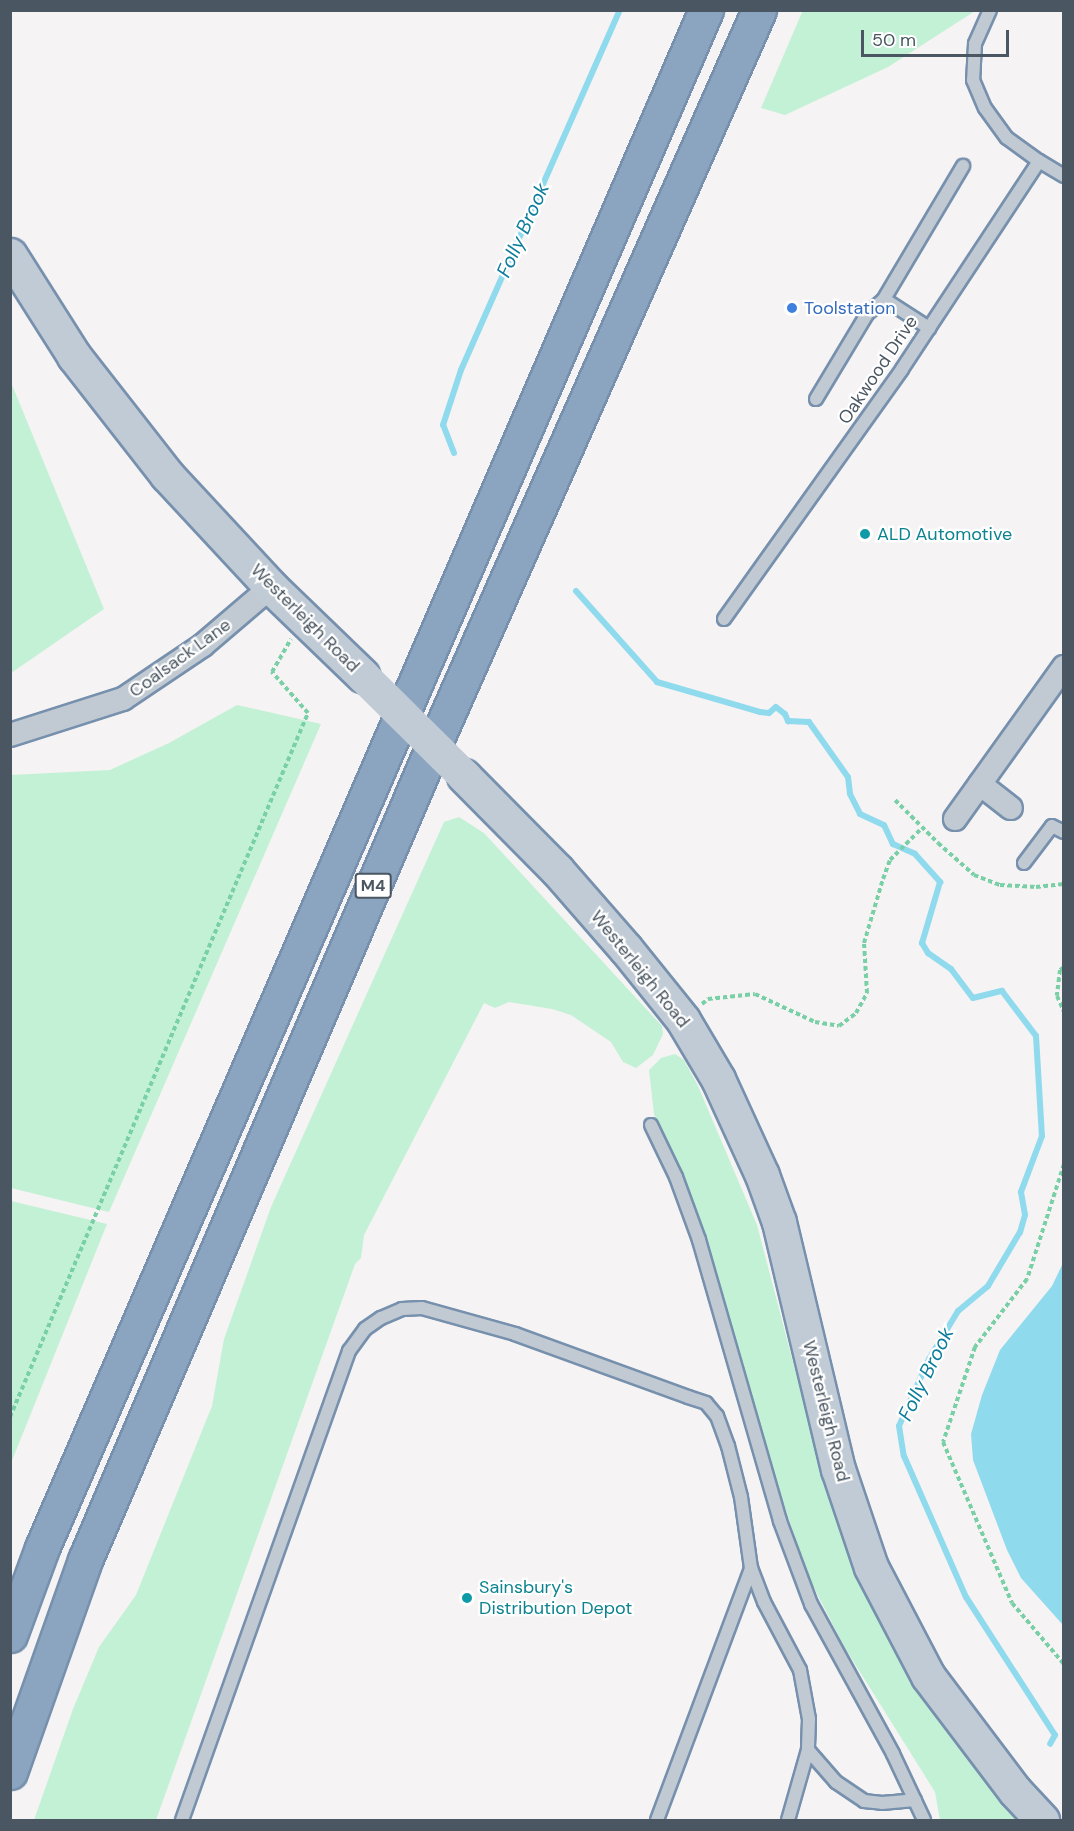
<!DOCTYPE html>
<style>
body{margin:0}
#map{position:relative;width:1074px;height:1831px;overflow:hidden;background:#f5f3f3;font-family:"DM Sans",sans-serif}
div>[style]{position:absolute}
.green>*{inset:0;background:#c3f1d5}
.water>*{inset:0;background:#90daee}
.stream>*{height:6px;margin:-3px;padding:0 3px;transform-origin:3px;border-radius:3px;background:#90daee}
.path>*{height:4px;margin-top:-2px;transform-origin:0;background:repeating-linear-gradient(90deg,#7ad0a6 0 4.5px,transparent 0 7.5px)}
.roads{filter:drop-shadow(2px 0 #7690ad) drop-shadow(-2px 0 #7690ad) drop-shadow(0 2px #7690ad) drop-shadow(0 -2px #7690ad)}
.lane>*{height:12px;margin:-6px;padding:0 6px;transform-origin:6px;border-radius:6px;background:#c1cad2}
.street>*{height:22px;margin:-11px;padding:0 11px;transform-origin:11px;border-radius:11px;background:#c1cad2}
.secondary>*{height:33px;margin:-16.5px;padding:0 16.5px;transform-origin:16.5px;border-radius:16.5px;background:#c1cbd6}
.highway>*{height:33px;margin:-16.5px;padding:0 16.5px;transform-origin:16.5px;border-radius:16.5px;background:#8ba5c1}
.secondary-bridge>*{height:33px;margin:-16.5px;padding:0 16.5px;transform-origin:16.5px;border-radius:16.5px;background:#c1cbd6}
.dots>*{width:16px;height:16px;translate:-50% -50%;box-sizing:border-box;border:3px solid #fff;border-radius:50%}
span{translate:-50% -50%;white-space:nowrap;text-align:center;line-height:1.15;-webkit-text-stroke:4.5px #fff;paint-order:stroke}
.shield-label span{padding:2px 4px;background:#fff;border:2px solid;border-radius:4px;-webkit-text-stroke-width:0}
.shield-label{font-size:16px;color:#4a5661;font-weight:700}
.shop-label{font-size:18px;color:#366cbe}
.left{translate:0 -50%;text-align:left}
.street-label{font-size:18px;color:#4a5661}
.culture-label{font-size:18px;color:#0d838f}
.water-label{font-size:20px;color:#0c7c9b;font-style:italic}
.frame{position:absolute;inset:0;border:12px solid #4a5661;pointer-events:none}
.scale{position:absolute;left:861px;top:30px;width:148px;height:27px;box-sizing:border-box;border:3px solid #4a5661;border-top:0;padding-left:8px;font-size:18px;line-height:21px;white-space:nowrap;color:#4a5661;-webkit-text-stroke:4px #fff;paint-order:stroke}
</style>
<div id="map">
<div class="green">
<i style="clip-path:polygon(803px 10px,975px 10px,975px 11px,888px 67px,785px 115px,761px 108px)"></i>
<i style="clip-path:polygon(10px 380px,104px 609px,11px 673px,10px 673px)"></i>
<i style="clip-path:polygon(237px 705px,321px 724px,109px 1212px,11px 1188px,11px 775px,110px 770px,169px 743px)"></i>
<i style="clip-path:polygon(459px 817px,484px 833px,662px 1026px,663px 1034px,653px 1055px,636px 1068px,623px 1062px,611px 1042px,571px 1015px,552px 1009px,509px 1002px,495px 1008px,484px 1003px,364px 1235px,361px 1258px,355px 1264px,156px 1820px,34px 1820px,73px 1709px,99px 1647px,136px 1595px,212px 1406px,224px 1339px,271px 1207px,444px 822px)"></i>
<i style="clip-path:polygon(675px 1054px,684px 1060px,698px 1086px,757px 1225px,824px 1481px,853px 1555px,928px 1701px,965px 1754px,1022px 1820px,940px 1820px,935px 1792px,845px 1648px,810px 1580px,784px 1505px,704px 1242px,654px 1114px,649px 1070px,661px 1058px)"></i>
<i style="clip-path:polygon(11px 1201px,107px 1224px,11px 1463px,10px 1201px)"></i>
</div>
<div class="water">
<i style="clip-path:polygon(1063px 1263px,1063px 1625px,1021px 1578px,1007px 1550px,973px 1460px,971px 1434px,982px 1395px,1000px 1350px,1052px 1286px)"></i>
</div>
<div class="stream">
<i style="left:454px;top:453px;width:30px;rotate:-111deg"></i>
<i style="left:443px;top:425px;width:58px;rotate:-71.9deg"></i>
<i style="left:461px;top:370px;width:394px;rotate:-66.2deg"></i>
<i style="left:576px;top:591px;width:122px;rotate:48.3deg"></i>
<i style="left:657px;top:682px;width:107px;rotate:16.2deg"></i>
<i style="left:760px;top:712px;width:9px;rotate:6deg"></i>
<i style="left:769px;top:713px;width:9px;rotate:-41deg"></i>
<i style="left:776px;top:707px;width:11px;rotate:38deg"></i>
<i style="left:785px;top:714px;width:8px;rotate:67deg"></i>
<i style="left:788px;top:721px;width:21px;rotate:3deg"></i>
<i style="left:809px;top:722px;width:67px;rotate:54.7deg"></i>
<i style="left:848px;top:777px;width:17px;rotate:83deg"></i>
<i style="left:850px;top:794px;width:22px;rotate:63deg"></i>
<i style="left:860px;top:814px;width:26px;rotate:25deg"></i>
<i style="left:884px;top:825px;width:21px;rotate:65deg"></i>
<i style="left:893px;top:844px;width:24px;rotate:24deg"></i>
<i style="left:915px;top:854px;width:38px;rotate:48deg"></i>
<i style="left:940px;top:882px;width:64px;rotate:106.4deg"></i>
<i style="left:922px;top:943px;width:12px;rotate:59deg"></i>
<i style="left:928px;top:953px;width:28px;rotate:35deg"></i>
<i style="left:951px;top:969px;width:36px;rotate:53deg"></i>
<i style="left:973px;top:998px;width:30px;rotate:-14deg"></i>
<i style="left:1002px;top:991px;width:56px;rotate:52.9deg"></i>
<i style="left:1036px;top:1036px;width:100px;rotate:86.6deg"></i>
<i style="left:1042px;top:1136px;width:60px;rotate:110.6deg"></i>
<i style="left:1021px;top:1192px;width:23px;rotate:80deg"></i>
<i style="left:1025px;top:1215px;width:18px;rotate:106deg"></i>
<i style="left:1020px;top:1232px;width:63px;rotate:120.7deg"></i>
<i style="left:988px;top:1286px;width:39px;rotate:140deg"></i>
<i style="left:958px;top:1311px;width:56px;rotate:121.1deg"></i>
<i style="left:929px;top:1359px;width:73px;rotate:114.1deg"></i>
<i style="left:899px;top:1426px;width:30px;rotate:81deg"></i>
<i style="left:904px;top:1456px;width:154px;rotate:66.3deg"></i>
<i style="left:966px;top:1597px;width:164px;rotate:57.2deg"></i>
<i style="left:1055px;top:1735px;width:10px;rotate:119deg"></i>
</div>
<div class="path">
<i style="left:895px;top:800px;width:61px;rotate:45deg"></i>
<i style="left:938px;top:843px;width:48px;rotate:41.6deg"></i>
<i style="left:974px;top:875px;width:28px;rotate:21deg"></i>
<i style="left:1000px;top:885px;width:36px;rotate:3deg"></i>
<i style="left:1036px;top:887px;width:28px;rotate:-6deg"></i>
<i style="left:1064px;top:967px;width:5px;rotate:143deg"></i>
<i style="left:1060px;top:970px;width:26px;rotate:97deg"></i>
<i style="left:1057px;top:996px;width:17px;rotate:66deg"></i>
<i style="left:702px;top:1004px;width:8px;rotate:-40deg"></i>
<i style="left:708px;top:999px;width:47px;rotate:-6.1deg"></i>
<i style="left:755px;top:994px;width:66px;rotate:25deg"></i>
<i style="left:815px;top:1022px;width:24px;rotate:9deg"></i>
<i style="left:839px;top:1026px;width:21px;rotate:-37deg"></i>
<i style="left:856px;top:1013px;width:23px;rotate:-61deg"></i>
<i style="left:867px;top:993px;width:50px;rotate:-93.4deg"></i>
<i style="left:864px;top:943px;width:67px;rotate:-73.5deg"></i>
<i style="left:883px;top:879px;width:20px;rotate:-70deg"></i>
<i style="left:890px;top:860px;width:45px;rotate:-45deg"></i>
<i style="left:1064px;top:1164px;width:121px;rotate:107.8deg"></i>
<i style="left:1027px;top:1279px;width:86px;rotate:127.4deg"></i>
<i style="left:975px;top:1347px;width:100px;rotate:108.6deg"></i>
<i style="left:943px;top:1442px;width:175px;rotate:66.8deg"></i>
<i style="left:1012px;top:1603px;width:80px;rotate:49.6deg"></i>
<i style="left:10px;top:1417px;width:764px;rotate:-67.06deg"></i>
<i style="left:308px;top:713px;width:55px;rotate:-131.3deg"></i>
<i style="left:272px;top:672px;width:38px;rotate:-60deg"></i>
</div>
<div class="roads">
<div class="lane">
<i style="left:990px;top:10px;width:37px;rotate:114deg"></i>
<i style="left:975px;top:44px;width:36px;rotate:93deg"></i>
<i style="left:973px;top:80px;width:30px;rotate:67deg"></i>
<i style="left:985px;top:108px;width:37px;rotate:54deg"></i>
<i style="left:1007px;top:138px;width:39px;rotate:36deg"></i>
<i style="left:884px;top:299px;width:155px;rotate:-59.3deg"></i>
<i style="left:816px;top:399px;width:99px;rotate:-59deg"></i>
<i style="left:867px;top:314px;width:23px;rotate:-41deg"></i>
<i style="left:884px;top:299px;width:54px;rotate:32.8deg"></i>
<i style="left:724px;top:619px;width:307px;rotate:-54.5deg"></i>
<i style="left:902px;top:369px;width:249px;rotate:-56.6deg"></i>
<i style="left:1039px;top:161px;width:29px;rotate:31deg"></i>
<i style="left:1024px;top:863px;width:46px;rotate:-52.9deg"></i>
<i style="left:1052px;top:826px;width:13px;rotate:27deg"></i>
<i style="left:651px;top:1125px;width:58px;rotate:64.3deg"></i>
<i style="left:676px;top:1177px;width:67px;rotate:69.9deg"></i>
<i style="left:699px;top:1240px;width:292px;rotate:73.9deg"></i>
<i style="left:780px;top:1521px;width:89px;rotate:69.5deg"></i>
<i style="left:811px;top:1604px;width:171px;rotate:61.3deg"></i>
<i style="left:893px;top:1754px;width:73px;rotate:64.8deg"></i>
<i style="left:808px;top:1750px;width:43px;rotate:48.8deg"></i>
<i style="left:836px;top:1782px;width:34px;rotate:34deg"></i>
<i style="left:864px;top:1801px;width:18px;rotate:6deg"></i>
<i style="left:882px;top:1803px;width:33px;rotate:-5deg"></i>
<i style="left:182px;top:1820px;width:498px;rotate:-70.4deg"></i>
<i style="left:349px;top:1351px;width:27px;rotate:-54deg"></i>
<i style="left:365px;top:1329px;width:19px;rotate:-35deg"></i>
<i style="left:381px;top:1318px;width:23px;rotate:-23deg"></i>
<i style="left:402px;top:1309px;width:20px;rotate:-3deg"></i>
<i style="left:422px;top:1308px;width:97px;rotate:15.6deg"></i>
<i style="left:515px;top:1334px;width:184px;rotate:20deg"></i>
<i style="left:688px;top:1397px;width:19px;rotate:18deg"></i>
<i style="left:706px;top:1403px;width:17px;rotate:50deg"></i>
<i style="left:717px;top:1416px;width:32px;rotate:70deg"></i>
<i style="left:728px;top:1446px;width:53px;rotate:75.7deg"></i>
<i style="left:741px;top:1497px;width:72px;rotate:82deg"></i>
<i style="left:751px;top:1568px;width:36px;rotate:69deg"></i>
<i style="left:764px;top:1602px;width:77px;rotate:62.1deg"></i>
<i style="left:800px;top:1670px;width:50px;rotate:79.6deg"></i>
<i style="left:809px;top:1719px;width:31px;rotate:92deg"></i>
<i style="left:808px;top:1750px;width:73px;rotate:105.9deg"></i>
<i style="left:657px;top:1820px;width:269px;rotate:-69.5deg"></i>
</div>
<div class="street">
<i style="left:10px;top:735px;width:119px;rotate:-17.7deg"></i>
<i style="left:123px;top:699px;width:97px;rotate:-34deg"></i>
<i style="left:203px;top:645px;width:89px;rotate:-40.5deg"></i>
<i style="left:980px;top:784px;width:39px;rotate:38deg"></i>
<i style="left:955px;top:819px;width:187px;rotate:-54.4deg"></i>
</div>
<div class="secondary">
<i style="left:10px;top:255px;width:120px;rotate:57.6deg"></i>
<i style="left:74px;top:356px;width:151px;rotate:52deg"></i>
<i style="left:167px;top:475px;width:153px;rotate:47.1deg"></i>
<i style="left:271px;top:587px;width:127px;rotate:44deg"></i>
<i style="left:464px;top:776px;width:132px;rotate:45.3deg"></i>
<i style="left:557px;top:870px;width:105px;rotate:48.9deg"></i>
<i style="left:626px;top:949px;width:91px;rotate:51.2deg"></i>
<i style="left:683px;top:1020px;width:69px;rotate:59.3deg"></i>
<i style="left:718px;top:1079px;width:106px;rotate:65.4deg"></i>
<i style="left:762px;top:1175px;width:50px;rotate:70.1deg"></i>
<i style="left:779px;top:1222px;width:254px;rotate:76.6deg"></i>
<i style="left:838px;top:1469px;width:103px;rotate:71.4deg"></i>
<i style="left:871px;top:1567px;width:123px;rotate:62.4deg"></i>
<i style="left:928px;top:1676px;width:144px;rotate:52.9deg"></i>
<i style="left:1015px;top:1791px;width:40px;rotate:47deg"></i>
</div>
<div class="highway">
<i style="left:10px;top:1635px;width:93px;rotate:-69.8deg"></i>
<i style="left:42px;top:1548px;width:1675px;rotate:-66.65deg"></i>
<i style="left:10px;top:1772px;width:225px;rotate:-70.5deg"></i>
<i style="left:85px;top:1560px;width:867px;rotate:-66.84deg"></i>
<i style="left:426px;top:763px;width:823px;rotate:-66.14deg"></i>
</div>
</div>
<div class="secondary-bridge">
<i style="left:362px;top:675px;width:144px;rotate:44.7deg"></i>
</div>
<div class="dots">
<i style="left:792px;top:308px;background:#3f7fe0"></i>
<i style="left:865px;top:534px;background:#0f9aa8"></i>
<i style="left:467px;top:1598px;background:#0f9aa8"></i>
</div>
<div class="shield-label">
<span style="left:373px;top:886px">M4</span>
</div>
<div class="shop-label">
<span class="left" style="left:804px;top:308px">Toolstation</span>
</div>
<div class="street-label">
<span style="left:878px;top:370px;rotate:-56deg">Oakwood Drive</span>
<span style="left:305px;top:618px;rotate:45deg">Westerleigh Road</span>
<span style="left:180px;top:658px;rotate:-36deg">Coalsack Lane</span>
<span style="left:640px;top:969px;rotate:51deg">Westerleigh Road</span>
<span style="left:826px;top:1411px;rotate:76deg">Westerleigh Road</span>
</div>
<div class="culture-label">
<span class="left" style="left:877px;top:534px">ALD Automotive</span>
<span class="left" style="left:479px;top:1598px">Sainsbury's<br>Distribution Depot</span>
</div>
<div class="water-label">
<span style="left:523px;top:230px;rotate:-66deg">Folly Brook</span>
<span style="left:926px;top:1374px;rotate:-64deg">Folly Brook</span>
</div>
<div class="frame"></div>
<div class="scale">50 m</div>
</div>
